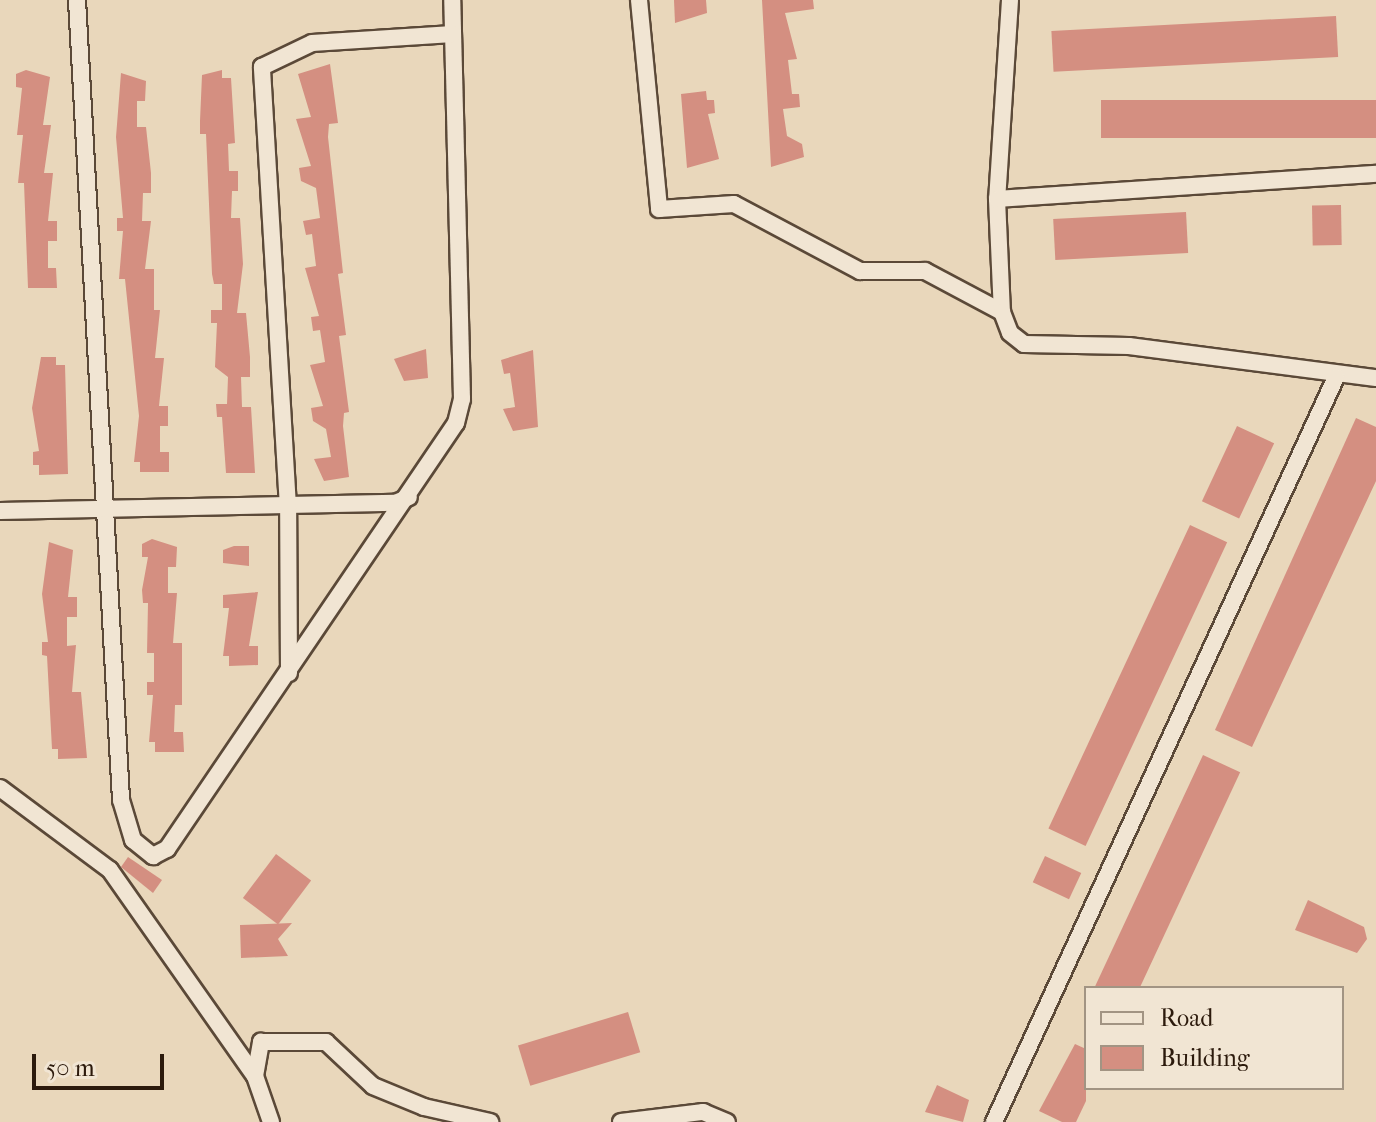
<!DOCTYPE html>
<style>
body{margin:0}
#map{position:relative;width:1376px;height:1122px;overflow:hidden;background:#e9d7bb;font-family:"IM FELL French Canon",serif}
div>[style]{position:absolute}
.building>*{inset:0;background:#d48f81;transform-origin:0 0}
.roads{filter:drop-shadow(2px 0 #5b4938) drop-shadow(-2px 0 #5b4938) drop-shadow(0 2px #5b4938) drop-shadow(0 -2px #5b4938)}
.minor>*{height:16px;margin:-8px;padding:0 8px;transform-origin:8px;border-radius:8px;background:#f1e5d3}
span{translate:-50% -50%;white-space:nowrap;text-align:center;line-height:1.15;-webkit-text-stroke:6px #f1e5d3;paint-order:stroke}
.legend{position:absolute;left:1084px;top:986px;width:260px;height:104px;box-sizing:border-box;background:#f1e5d3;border:2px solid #a29483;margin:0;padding:10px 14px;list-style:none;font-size:24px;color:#2c1a0c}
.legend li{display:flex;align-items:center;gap:16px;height:40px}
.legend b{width:40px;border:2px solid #a29483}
.scale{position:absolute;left:32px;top:1054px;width:132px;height:36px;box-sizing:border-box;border:4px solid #2c1a0c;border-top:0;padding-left:10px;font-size:24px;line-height:28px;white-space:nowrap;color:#2c1a0c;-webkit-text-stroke:6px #f1e5d3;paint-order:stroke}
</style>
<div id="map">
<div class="building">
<i style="clip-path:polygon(674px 0,706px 0,707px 13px,675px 23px)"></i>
<i style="clip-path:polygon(762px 0,813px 0,814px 9px,785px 13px,797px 59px,788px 60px,792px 94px,799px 94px,800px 107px,783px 109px,787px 136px,802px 144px,804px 157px,771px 167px)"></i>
<i style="left:1336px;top:16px;width:41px;height:285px;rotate:87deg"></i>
<i style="clip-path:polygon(330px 64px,338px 123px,329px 124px,328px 137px,343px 273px,338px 274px,346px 335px,339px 336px,349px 412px,344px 413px,343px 426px,349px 477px,324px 481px,314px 459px,331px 457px,326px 429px,313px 421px,311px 408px,323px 406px,310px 365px,325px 362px,320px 330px,313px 331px,311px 317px,319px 316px,305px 268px,316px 266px,312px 234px,306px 235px,303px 221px,320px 218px,316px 188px,301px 181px,299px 168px,311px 166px,296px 119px,311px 117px,298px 74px)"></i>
<i style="clip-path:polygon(26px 70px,50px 77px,43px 125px,51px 125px,44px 173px,53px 173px,48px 221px,57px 221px,57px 241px,48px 241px,48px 268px,56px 268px,57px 288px,28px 288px,24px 183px,18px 183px,23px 135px,17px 135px,22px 88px,16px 87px,16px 74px)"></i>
<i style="clip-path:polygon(222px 70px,222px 78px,231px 78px,235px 143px,228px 144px,229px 171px,238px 171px,238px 191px,232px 191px,231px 218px,240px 218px,243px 264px,237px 313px,246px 313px,250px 357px,250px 377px,241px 377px,242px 407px,251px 407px,255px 473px,226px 473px,222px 417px,217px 417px,216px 404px,227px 404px,228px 377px,215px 367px,217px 323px,211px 323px,211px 310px,222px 310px,222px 284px,214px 284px,212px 274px,206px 134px,200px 134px,200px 121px,202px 75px)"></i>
<i style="clip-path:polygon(121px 73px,146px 81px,145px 101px,137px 101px,137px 127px,146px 127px,151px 173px,151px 193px,143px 193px,142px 221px,151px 221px,145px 269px,154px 269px,154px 310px,160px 310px,155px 358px,164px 358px,159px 406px,168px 406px,168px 426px,160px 426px,160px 452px,169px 452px,169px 472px,140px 472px,140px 462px,134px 462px,139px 416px,125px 279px,119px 279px,123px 231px,117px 231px,117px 218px,123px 218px,116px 137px)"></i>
<i style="clip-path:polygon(706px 91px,707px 100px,714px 100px,715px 113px,708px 114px,719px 159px,687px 168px,681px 94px)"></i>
<i style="left:1376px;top:100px;width:38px;height:275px;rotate:90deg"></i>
<i style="left:1341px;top:205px;width:40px;height:29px;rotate:89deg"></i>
<i style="left:1186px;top:212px;width:41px;height:133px;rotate:87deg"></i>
<i style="clip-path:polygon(426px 349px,428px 378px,404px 381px,394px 359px)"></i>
<i style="clip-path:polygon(533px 350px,538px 427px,513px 431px,503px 409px,515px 407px,510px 373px,504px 374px,501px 360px)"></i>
<i style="clip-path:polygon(41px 357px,56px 357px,56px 365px,65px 365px,68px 474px,39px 475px,39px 465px,33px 465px,33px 452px,39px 451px,32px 408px)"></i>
<i style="clip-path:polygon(1356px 418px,1376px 427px,1376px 481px,1252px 747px,1215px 730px)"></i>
<i style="left:1237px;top:426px;width:41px;height:83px;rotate:25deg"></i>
<i style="left:1190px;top:525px;width:41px;height:335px;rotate:25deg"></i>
<i style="clip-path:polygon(152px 539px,177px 547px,176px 567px,168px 567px,168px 593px,177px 593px,173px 643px,182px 643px,182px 705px,175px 705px,174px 732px,183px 732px,184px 752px,155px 752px,155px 742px,149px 742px,153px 695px,147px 695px,147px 682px,154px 682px,154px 653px,147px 653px,148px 603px,143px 603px,142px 590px,148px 557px,142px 557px,142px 544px)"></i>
<i style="clip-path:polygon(49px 542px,73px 550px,68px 597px,77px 597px,77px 617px,67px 617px,67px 646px,76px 645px,72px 692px,81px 692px,87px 758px,58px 759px,58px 749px,52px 749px,47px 656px,42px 655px,42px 642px,48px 642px,42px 594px)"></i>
<i style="clip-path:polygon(234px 546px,249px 546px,249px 566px,223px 563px,223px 550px)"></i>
<i style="clip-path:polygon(258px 592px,249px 646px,258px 646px,258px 665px,229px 666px,229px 656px,223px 656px,229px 608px,223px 608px,223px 595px)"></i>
<i style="left:1203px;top:755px;width:41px;height:255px;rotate:25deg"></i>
<i style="left:276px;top:854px;width:44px;height:55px;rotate:37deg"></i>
<i style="left:1045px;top:856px;width:40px;height:29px;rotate:25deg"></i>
<i style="clip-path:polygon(128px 857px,162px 880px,153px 893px,121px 867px)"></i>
<i style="clip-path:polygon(1308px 900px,1364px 927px,1367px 939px,1357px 953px,1295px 930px)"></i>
<i style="clip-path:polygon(292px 923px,278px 939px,288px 956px,241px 958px,240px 925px)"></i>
<i style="left:628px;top:1012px;width:42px;height:115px;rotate:73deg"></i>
<i style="clip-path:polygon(1075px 1044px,1086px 1049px,1086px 1101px,1076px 1122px,1062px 1122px,1039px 1111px)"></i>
<i style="clip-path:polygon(937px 1085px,969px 1100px,963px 1122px,925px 1112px)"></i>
</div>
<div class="roads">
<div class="minor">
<i style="left:77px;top:0;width:801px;rotate:86.85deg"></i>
<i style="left:121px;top:800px;width:42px;rotate:73.3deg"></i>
<i style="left:133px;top:840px;width:26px;rotate:39deg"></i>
<i style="left:153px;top:856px;width:16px;rotate:-27deg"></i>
<i style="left:167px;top:849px;width:515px;rotate:-55.85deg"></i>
<i style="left:456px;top:423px;width:25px;rotate:-76deg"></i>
<i style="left:462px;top:399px;width:399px;rotate:-91.4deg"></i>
<i style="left:639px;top:0;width:210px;rotate:84.5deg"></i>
<i style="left:659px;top:209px;width:75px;rotate:-3.8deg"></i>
<i style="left:734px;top:204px;width:143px;rotate:28deg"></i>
<i style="left:860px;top:271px;width:65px"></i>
<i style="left:925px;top:271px;width:87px;rotate:28deg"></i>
<i style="left:1010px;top:0;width:199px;rotate:93.7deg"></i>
<i style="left:997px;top:199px;width:113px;rotate:87.5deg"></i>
<i style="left:1002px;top:312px;width:22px;rotate:69deg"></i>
<i style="left:1010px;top:333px;width:18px;rotate:38deg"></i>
<i style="left:1024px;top:344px;width:105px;rotate:1.1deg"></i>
<i style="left:1129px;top:346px;width:249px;rotate:7.4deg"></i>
<i style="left:997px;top:199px;width:380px;rotate:-3.8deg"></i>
<i style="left:0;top:511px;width:395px;rotate:-1.2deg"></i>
<i style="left:395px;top:503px;width:15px;rotate:-23deg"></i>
<i style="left:289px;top:673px;width:166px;rotate:-90.3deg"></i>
<i style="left:288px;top:507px;width:441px;rotate:-93.4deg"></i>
<i style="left:262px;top:67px;width:55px;rotate:-25.6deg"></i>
<i style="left:312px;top:43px;width:141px;rotate:-3.7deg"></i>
<i style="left:0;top:788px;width:137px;rotate:36.7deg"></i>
<i style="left:110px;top:870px;width:252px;rotate:54.9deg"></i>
<i style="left:255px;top:1076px;width:49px;rotate:70.8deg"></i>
<i style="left:255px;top:1076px;width:35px;rotate:-80deg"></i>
<i style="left:261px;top:1042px;width:65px"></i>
<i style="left:326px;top:1042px;width:64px;rotate:43.1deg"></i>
<i style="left:373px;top:1086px;width:55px;rotate:22.4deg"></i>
<i style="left:424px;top:1107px;width:68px;rotate:12.8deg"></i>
<i style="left:621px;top:1122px;width:83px;rotate:-7deg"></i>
<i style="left:703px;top:1112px;width:26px;rotate:23deg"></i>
<i style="left:994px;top:1122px;width:820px;rotate:-65.34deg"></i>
</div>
</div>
<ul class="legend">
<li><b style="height:10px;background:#f1e5d3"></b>Road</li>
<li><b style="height:22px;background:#d48f81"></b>Building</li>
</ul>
<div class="scale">50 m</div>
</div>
